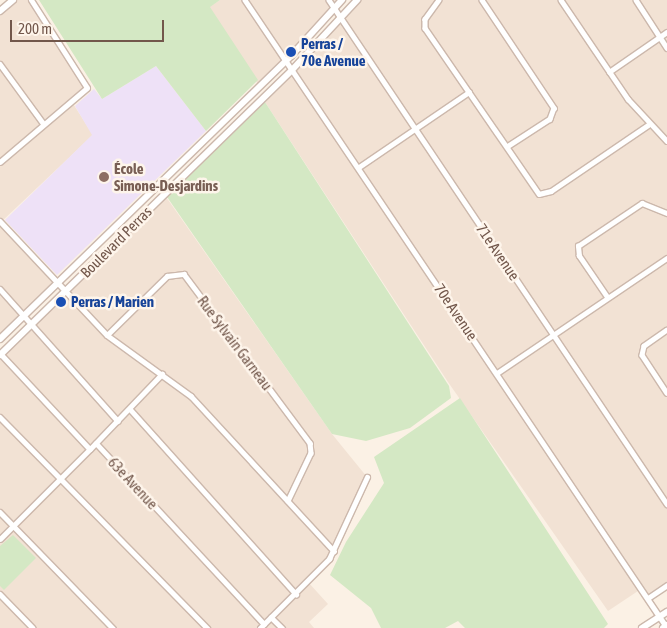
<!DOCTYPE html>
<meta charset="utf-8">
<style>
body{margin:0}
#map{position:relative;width:667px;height:628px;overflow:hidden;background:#fbf1e5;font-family:"Asap Condensed",sans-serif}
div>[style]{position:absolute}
.residential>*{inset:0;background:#f2e2d4}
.education>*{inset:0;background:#eee1f7}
.green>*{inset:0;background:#d4e8c4}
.roads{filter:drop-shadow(1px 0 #ccb8ac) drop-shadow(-1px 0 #ccb8ac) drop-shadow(0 1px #ccb8ac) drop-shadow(0 -1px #ccb8ac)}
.street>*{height:4.5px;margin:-2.25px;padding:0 2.25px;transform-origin:2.25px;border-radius:2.25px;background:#fff}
.secondary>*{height:6px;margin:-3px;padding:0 3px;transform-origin:3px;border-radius:3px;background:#fff}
.dots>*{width:14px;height:14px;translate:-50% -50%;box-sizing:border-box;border:2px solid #fef5eb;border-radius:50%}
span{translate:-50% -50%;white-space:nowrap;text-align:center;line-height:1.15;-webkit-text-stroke:5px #fef5eb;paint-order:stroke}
.transit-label{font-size:15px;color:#164399;font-weight:700}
.left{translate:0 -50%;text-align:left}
.education-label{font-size:15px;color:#785e54;font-weight:700}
.street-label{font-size:15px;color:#72574b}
.scale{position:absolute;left:10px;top:20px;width:154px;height:22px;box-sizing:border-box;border:2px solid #72574b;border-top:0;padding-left:6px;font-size:15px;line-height:18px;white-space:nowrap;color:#72574b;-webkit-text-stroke:4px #fef5eb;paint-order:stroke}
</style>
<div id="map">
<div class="residential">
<i style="clip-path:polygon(13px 0,31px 0,87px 88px,72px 102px,93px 135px,1px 222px,57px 284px,0 339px,0 11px)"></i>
<i style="clip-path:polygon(220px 0,342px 0,259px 86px,209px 7px)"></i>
<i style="clip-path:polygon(356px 0,667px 0,667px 585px,648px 598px,641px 589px,608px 611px,448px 382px,263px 99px)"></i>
<i style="clip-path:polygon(164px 194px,332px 434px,367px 477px,334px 551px,308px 582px,328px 604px,309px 622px,314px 628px,0 628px,0 355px)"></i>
</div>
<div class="education">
<i style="clip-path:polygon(156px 66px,206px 131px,57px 275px,5px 220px,92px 135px,75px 106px,94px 89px,102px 99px)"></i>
</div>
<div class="green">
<i style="clip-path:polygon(39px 0,220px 0,210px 7px,258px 80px,206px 131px,156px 66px,102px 99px)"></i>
<i style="clip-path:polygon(263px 99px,449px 386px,451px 398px,410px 428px,366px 441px,332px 434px,167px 197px)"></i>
<i style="clip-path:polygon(460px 398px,608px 624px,604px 628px,465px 628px,458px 621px,445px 628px,381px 628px,371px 608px,330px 575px,346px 542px,384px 483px,374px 457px)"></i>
<i style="clip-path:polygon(13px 535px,36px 558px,4px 590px,0 586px,0 546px)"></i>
</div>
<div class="roads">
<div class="street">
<i style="left:245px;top:0;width:754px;rotate:56.08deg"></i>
<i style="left:329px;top:0;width:607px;rotate:56.15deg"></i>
<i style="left:439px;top:0;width:24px;rotate:126deg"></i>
<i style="left:425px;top:19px;width:9px;rotate:90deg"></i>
<i style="left:425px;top:28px;width:201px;rotate:55.5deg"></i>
<i style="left:539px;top:194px;width:12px;rotate:-14deg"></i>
<i style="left:551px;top:191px;width:117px;rotate:-34.2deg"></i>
<i style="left:482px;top:0;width:130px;rotate:56.3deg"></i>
<i style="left:554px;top:108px;width:12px;rotate:110deg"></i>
<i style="left:550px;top:119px;width:51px;rotate:146.9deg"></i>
<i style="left:561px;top:0;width:120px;rotate:55.9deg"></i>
<i style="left:628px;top:99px;width:57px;rotate:47.1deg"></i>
<i style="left:636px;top:0;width:57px;rotate:57.1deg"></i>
<i style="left:0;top:64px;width:73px;rotate:53.9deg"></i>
<i style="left:609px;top:72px;width:70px;rotate:-34.6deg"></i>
<i style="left:0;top:162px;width:114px;rotate:-40.4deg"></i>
<i style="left:87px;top:88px;width:104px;rotate:-122.5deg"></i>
<i style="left:359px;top:167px;width:133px;rotate:-34.3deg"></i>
<i style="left:0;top:221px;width:156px;rotate:46.8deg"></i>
<i style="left:107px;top:335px;width:104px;rotate:36deg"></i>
<i style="left:191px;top:396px;width:211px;rotate:47.3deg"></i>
<i style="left:0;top:289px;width:177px;rotate:48.2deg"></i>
<i style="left:607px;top:297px;width:50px;rotate:-124.3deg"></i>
<i style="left:579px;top:256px;width:10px;rotate:-96deg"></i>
<i style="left:578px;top:246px;width:77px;rotate:-33.9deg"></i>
<i style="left:642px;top:203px;width:27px;rotate:22deg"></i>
<i style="left:667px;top:330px;width:28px;rotate:145deg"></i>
<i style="left:644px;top:346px;width:9px;rotate:103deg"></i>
<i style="left:642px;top:355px;width:45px;rotate:56.7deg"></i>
<i style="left:107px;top:335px;width:84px;rotate:-44.5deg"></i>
<i style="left:167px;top:276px;width:17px;rotate:-7deg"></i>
<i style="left:184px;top:274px;width:211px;rotate:53.3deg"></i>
<i style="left:310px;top:443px;width:10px;rotate:84deg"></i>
<i style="left:311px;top:453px;width:53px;rotate:115.6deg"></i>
<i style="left:1px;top:354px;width:130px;rotate:46.9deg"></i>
<i style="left:90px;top:449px;width:104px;rotate:-46.2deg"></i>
<i style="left:497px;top:373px;width:205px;rotate:-34.1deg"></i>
<i style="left:130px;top:409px;width:249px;rotate:48.1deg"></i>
<i style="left:0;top:417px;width:296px;rotate:45.5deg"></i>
<i style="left:96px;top:443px;width:247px;rotate:47.1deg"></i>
<i style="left:0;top:512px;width:162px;rotate:45.8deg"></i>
<i style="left:0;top:539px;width:127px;rotate:-45deg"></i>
<i style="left:0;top:594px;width:47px;rotate:45.9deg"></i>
<i style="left:648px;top:598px;width:23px;rotate:-34deg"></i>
<i style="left:271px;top:617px;width:16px;rotate:45deg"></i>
<i style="left:260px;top:628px;width:98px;rotate:-45deg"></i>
<i style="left:329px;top:559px;width:90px;rotate:-65.1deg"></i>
</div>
<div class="secondary">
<i style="left:0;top:11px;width:17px;rotate:-40deg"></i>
<i style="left:0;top:339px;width:406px;rotate:-44.2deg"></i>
<i style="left:291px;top:56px;width:76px;rotate:-47.7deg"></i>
<i style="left:0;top:355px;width:408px;rotate:-44.3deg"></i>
<i style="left:292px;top:70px;width:96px;rotate:-47.1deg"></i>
<i style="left:642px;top:628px;width:30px;rotate:-33deg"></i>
<i style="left:663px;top:628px;width:5px;rotate:-37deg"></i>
</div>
</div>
<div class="dots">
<i style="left:291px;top:52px;background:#1a4fb4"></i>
<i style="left:104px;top:177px;background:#8d6e63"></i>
<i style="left:61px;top:302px;background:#1a4fb4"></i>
</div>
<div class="transit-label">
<span class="left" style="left:301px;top:52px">Perras /<br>70e Avenue</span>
<span class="left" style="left:71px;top:302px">Perras / Marien</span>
</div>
<div class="education-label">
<span class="left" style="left:114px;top:177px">École<br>Simone-Desjardins</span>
</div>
<div class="street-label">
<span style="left:116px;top:242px;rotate:-45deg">Boulevard Perras</span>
<span style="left:498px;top:252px;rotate:56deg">71e Avenue</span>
<span style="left:456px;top:312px;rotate:56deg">70e Avenue</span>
<span style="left:235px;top:343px;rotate:53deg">Rue Sylvain Garneau</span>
<span style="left:133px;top:483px;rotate:47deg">63e Avenue</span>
</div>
<div class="scale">200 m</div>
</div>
